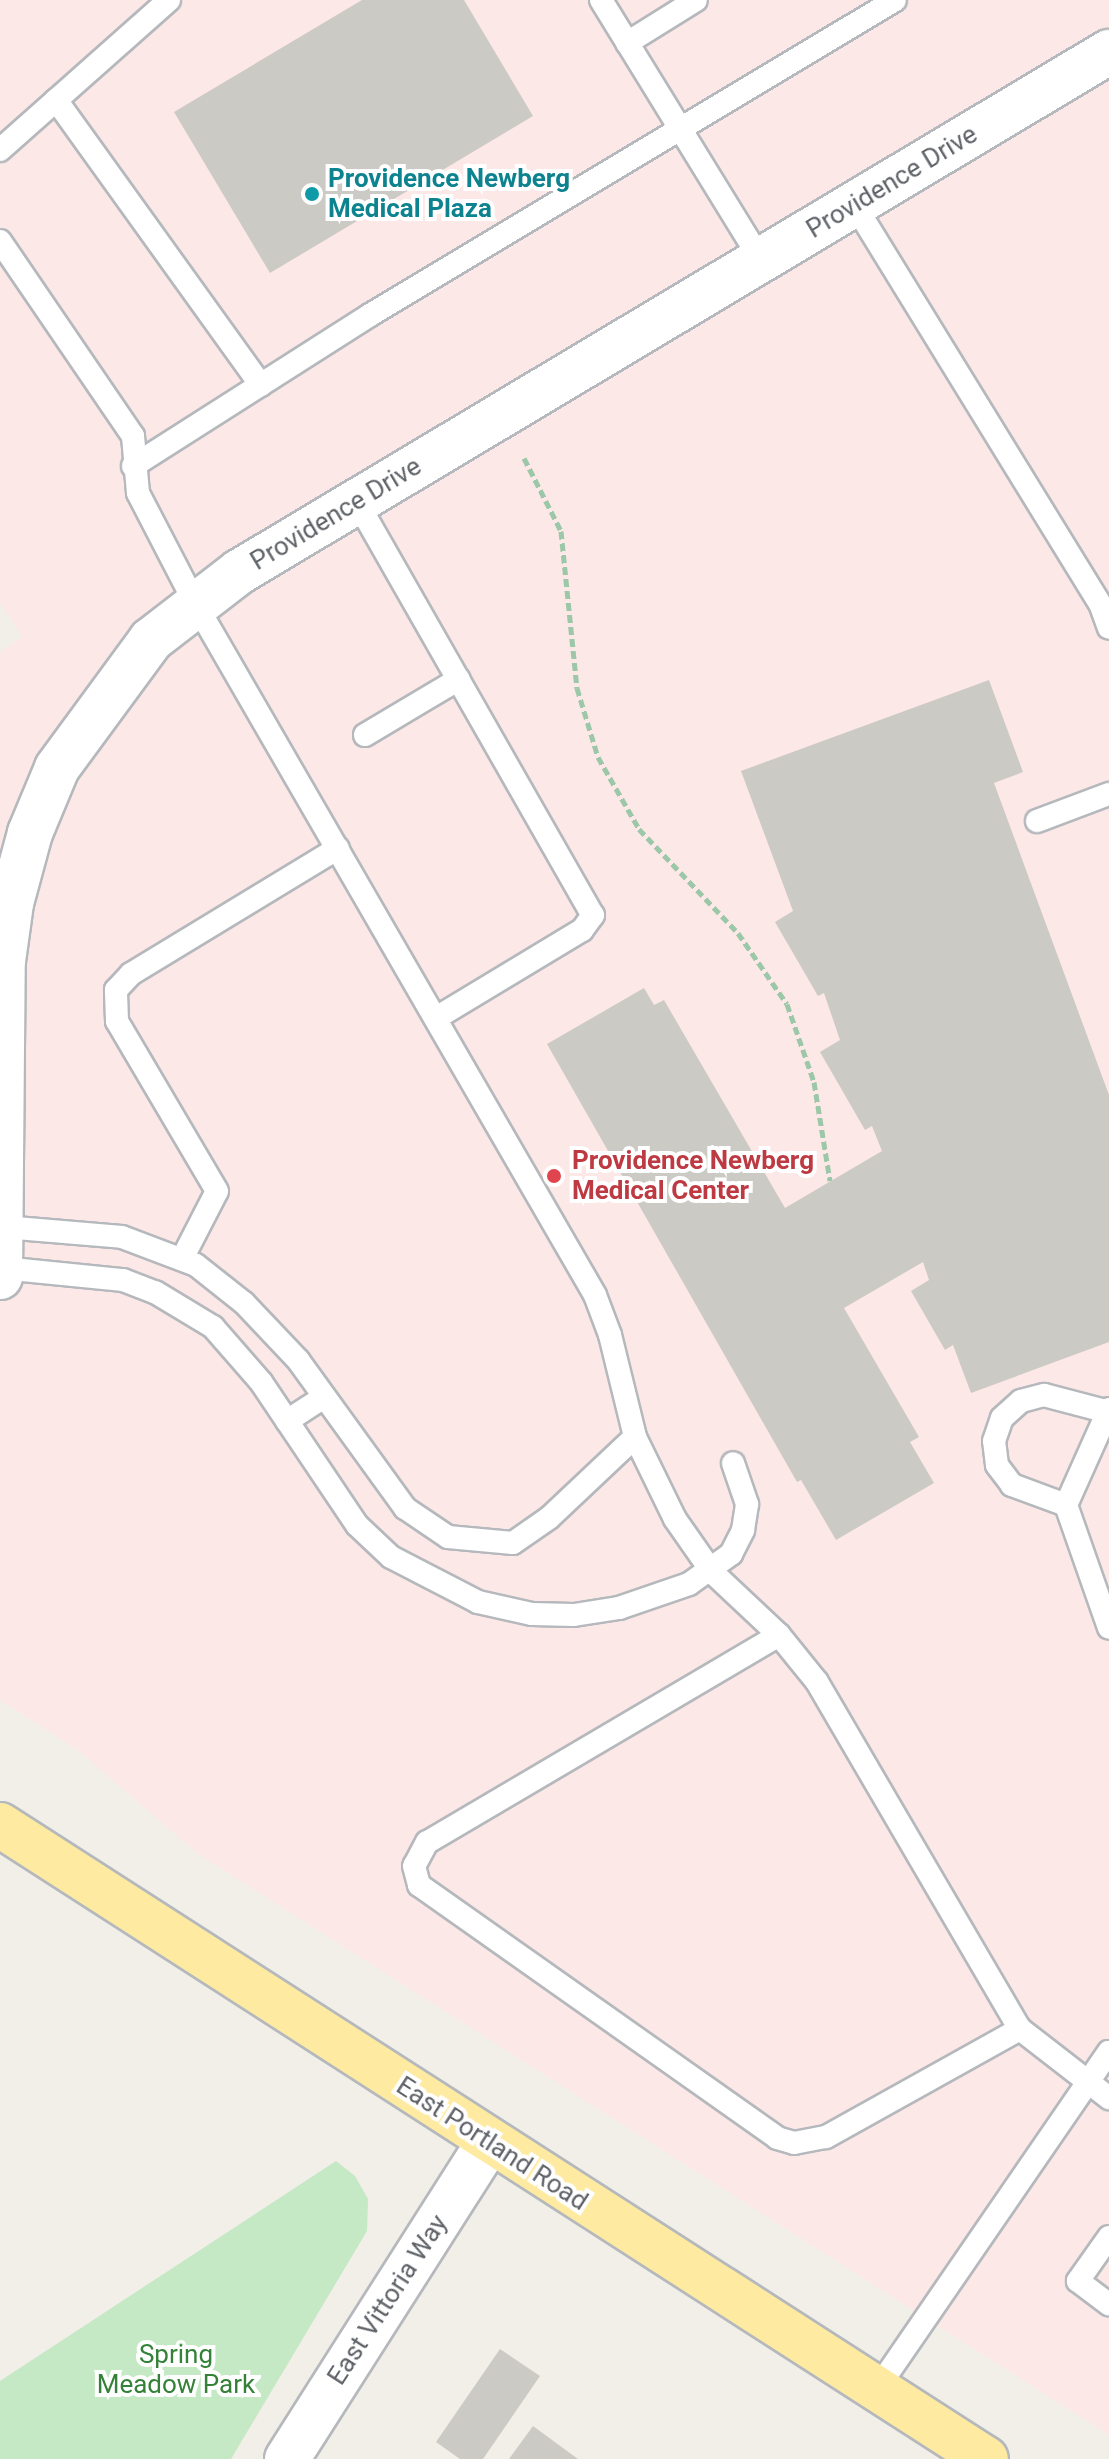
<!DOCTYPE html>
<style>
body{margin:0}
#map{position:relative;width:1109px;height:2459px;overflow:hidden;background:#f1efe8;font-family:Roboto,sans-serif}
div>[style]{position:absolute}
.medical>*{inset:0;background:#fce8e6}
.green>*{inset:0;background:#c5e8c5}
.building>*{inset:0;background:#cccac5}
.path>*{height:5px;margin-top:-2.5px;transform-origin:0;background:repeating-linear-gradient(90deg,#9cc7a9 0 8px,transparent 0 12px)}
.roads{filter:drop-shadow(2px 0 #b5b8bc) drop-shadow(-2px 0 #b5b8bc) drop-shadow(0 2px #b5b8bc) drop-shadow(0 -2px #b5b8bc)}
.service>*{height:22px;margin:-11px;padding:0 11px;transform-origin:11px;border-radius:11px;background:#fff}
.tertiary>*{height:44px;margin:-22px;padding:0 22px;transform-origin:22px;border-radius:22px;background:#fff}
.trunk>*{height:44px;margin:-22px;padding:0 22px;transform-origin:22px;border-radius:22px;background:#feeaa1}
.dots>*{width:22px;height:22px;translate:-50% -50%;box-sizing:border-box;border:4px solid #fff;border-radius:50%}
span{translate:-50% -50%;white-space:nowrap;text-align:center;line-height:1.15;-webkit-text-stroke:8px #fff;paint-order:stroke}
.culture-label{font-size:26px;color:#0d838f;font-weight:700}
.left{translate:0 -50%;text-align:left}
.street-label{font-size:26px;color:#5f6368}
.health-label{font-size:26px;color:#be3a42;font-weight:700}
.park-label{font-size:26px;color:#348238}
</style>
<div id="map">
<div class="medical">
<i style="clip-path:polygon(0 0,1109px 0,1109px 2435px,197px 1853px,79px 1751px,0 1700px,0 653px,22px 636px,0 603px)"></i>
</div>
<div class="green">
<i style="clip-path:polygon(336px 2161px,355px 2176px,368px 2199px,367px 2231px,231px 2459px,0 2459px,0 2381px)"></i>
</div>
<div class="building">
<i style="clip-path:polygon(362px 0,464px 0,533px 116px,270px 273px,174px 112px)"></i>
<i style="clip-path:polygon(989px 680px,1023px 772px,994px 783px,1109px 1095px,1109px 1342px,971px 1393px,953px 1345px,945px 1350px,911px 1291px,929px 1280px,923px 1262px,844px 1308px,919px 1437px,910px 1442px,934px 1483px,836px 1540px,801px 1480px,797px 1482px,547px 1044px,644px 988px,654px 1005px,664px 1000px,785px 1208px,882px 1151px,872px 1126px,865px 1130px,820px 1052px,840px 1040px,824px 993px,818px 996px,775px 922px,793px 911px,741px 771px)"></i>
<i style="clip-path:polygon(500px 2349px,540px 2376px,483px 2459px,460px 2459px,436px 2442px)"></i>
<i style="clip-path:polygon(533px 2426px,578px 2459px,509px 2459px)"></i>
</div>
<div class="path">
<i style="left:524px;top:458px;width:82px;rotate:63.1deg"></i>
<i style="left:561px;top:531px;width:158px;rotate:84.2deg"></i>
<i style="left:577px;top:688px;width:72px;rotate:73.1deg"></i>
<i style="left:598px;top:757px;width:83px;rotate:60.3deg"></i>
<i style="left:639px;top:829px;width:144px;rotate:46.4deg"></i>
<i style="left:738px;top:933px;width:86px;rotate:55.4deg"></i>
<i style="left:787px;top:1004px;width:83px;rotate:70.9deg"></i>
<i style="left:814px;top:1082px;width:100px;rotate:80.8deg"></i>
</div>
<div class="roads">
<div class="service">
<i style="left:601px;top:0;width:305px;rotate:58.4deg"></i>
<i style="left:627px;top:43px;width:81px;rotate:-31.9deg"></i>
<i style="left:56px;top:100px;width:351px;rotate:54.3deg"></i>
<i style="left:0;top:150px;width:226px;rotate:-41.6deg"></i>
<i style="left:854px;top:204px;width:472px;rotate:58.4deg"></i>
<i style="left:1101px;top:606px;width:23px;rotate:70deg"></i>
<i style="left:0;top:241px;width:236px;rotate:55.7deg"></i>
<i style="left:133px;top:436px;width:57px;rotate:85deg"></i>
<i style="left:138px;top:493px;width:124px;rotate:62.6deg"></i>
<i style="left:195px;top:603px;width:799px;rotate:59.97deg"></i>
<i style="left:595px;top:1295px;width:43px;rotate:69.4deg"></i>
<i style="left:610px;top:1335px;width:105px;rotate:76.2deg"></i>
<i style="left:635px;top:1437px;width:91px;rotate:64deg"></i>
<i style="left:675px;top:1519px;width:65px;rotate:55.1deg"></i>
<i style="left:712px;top:1572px;width:92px;rotate:43.2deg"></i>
<i style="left:779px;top:1635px;width:60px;rotate:51deg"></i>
<i style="left:817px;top:1682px;width:402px;rotate:59.7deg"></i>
<i style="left:1020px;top:2029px;width:113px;rotate:37.8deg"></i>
<i style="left:133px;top:466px;width:281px;rotate:-32.5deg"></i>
<i style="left:370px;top:315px;width:612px;rotate:-30.96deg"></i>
<i style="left:357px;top:502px;width:476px;rotate:60.3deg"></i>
<i style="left:593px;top:915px;width:19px;rotate:126deg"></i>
<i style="left:582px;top:930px;width:170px;rotate:148.9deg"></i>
<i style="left:365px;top:735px;width:109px;rotate:-30.8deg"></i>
<i style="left:1037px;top:821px;width:77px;rotate:-20.6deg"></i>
<i style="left:4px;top:1227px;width:118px;rotate:4.8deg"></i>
<i style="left:122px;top:1237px;width:79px;rotate:20.7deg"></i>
<i style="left:196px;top:1265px;width:61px;rotate:38.4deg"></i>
<i style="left:244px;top:1303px;width:79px;rotate:46.5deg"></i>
<i style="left:298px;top:1360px;width:183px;rotate:54.1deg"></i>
<i style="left:405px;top:1508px;width:52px;rotate:34deg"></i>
<i style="left:448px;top:1537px;width:65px;rotate:5.3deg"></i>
<i style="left:513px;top:1543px;width:44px;rotate:-34.8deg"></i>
<i style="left:549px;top:1518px;width:118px;rotate:-43.3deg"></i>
<i style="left:182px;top:1259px;width:76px;rotate:-62.8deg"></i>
<i style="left:217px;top:1191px;width:197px;rotate:-120.5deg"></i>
<i style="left:117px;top:1021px;width:31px;rotate:-92deg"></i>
<i style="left:116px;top:990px;width:22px;rotate:-47deg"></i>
<i style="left:131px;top:974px;width:242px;rotate:-31.3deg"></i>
<i style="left:2px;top:1268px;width:122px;rotate:5.7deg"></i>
<i style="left:123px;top:1280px;width:34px;rotate:21deg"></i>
<i style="left:155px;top:1292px;width:68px;rotate:31.1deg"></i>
<i style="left:213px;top:1327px;width:73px;rotate:48.9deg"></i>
<i style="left:261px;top:1382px;width:172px;rotate:56.1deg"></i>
<i style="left:357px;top:1525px;width:47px;rotate:43.3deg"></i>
<i style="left:391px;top:1557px;width:98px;rotate:27.3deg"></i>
<i style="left:478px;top:1602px;width:55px;rotate:12.5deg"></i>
<i style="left:532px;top:1614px;width:42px;rotate:1.4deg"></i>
<i style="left:574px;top:1615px;width:46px;rotate:-8.8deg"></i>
<i style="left:619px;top:1608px;width:74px;rotate:-18.9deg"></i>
<i style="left:689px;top:1584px;width:52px;rotate:-35.5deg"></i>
<i style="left:731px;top:1554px;width:27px;rotate:-63deg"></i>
<i style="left:743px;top:1530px;width:26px;rotate:-81deg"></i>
<i style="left:747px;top:1504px;width:43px;rotate:-108.9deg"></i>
<i style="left:1109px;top:1409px;width:105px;rotate:114.1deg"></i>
<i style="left:1066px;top:1505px;width:130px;rotate:70.7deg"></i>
<i style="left:287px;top:1421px;width:44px;rotate:-33deg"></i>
<i style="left:1066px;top:1505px;width:58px;rotate:-159.7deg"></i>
<i style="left:1012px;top:1485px;width:25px;rotate:-127deg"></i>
<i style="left:997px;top:1465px;width:24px;rotate:-97deg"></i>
<i style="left:994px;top:1441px;width:24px;rotate:-71deg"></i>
<i style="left:1002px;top:1418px;width:25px;rotate:-42deg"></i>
<i style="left:1021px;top:1401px;width:24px;rotate:-15deg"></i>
<i style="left:1044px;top:1395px;width:67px;rotate:14.7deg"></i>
<i style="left:779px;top:1635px;width:408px;rotate:149.5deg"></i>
<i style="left:427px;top:1842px;width:27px;rotate:118deg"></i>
<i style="left:414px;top:1866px;width:20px;rotate:75deg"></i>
<i style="left:419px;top:1885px;width:438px;rotate:35.2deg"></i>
<i style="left:777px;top:2138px;width:18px;rotate:16deg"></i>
<i style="left:794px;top:2143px;width:33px;rotate:-11deg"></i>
<i style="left:826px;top:2137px;width:222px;rotate:-29.1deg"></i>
<i style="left:1109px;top:2237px;width:54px;rotate:125.2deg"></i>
<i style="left:1078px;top:2281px;width:39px;rotate:37deg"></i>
<i style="left:877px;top:2389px;width:409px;rotate:-55.5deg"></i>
</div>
<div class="tertiary">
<i style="left:0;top:1277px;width:316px;rotate:-89.5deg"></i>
<i style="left:3px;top:961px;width:59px;rotate:-82.1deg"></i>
<i style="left:11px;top:903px;width:73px;rotate:-74.8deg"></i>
<i style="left:30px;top:833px;width:70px;rotate:-67.4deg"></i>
<i style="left:57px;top:768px;width:159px;rotate:-53.7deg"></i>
<i style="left:151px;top:640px;width:111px;rotate:-37.7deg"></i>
<i style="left:239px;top:572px;width:1014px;rotate:-30.87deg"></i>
<i style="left:287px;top:2459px;width:376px;rotate:-57.5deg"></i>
</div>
<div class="trunk">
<i style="left:0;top:1825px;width:1172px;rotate:32.74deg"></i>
</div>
</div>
<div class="dots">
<i style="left:312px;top:194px;background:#0f9aa8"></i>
<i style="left:554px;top:1176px;background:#e0444e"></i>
</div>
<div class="culture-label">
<span class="left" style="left:328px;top:194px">Providence Newberg<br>Medical Plaza</span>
</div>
<div class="street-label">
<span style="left:892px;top:182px;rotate:-31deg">Providence Drive</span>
<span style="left:336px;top:514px;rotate:-31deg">Providence Drive</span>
<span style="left:492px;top:2144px;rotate:33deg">East Portland Road</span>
<span style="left:388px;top:2300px;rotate:-57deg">East Vittoria Way</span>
</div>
<div class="health-label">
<span class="left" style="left:572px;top:1176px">Providence Newberg<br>Medical Center</span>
</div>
<div class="park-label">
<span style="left:176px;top:2370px">Spring<br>Meadow Park</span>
</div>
</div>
